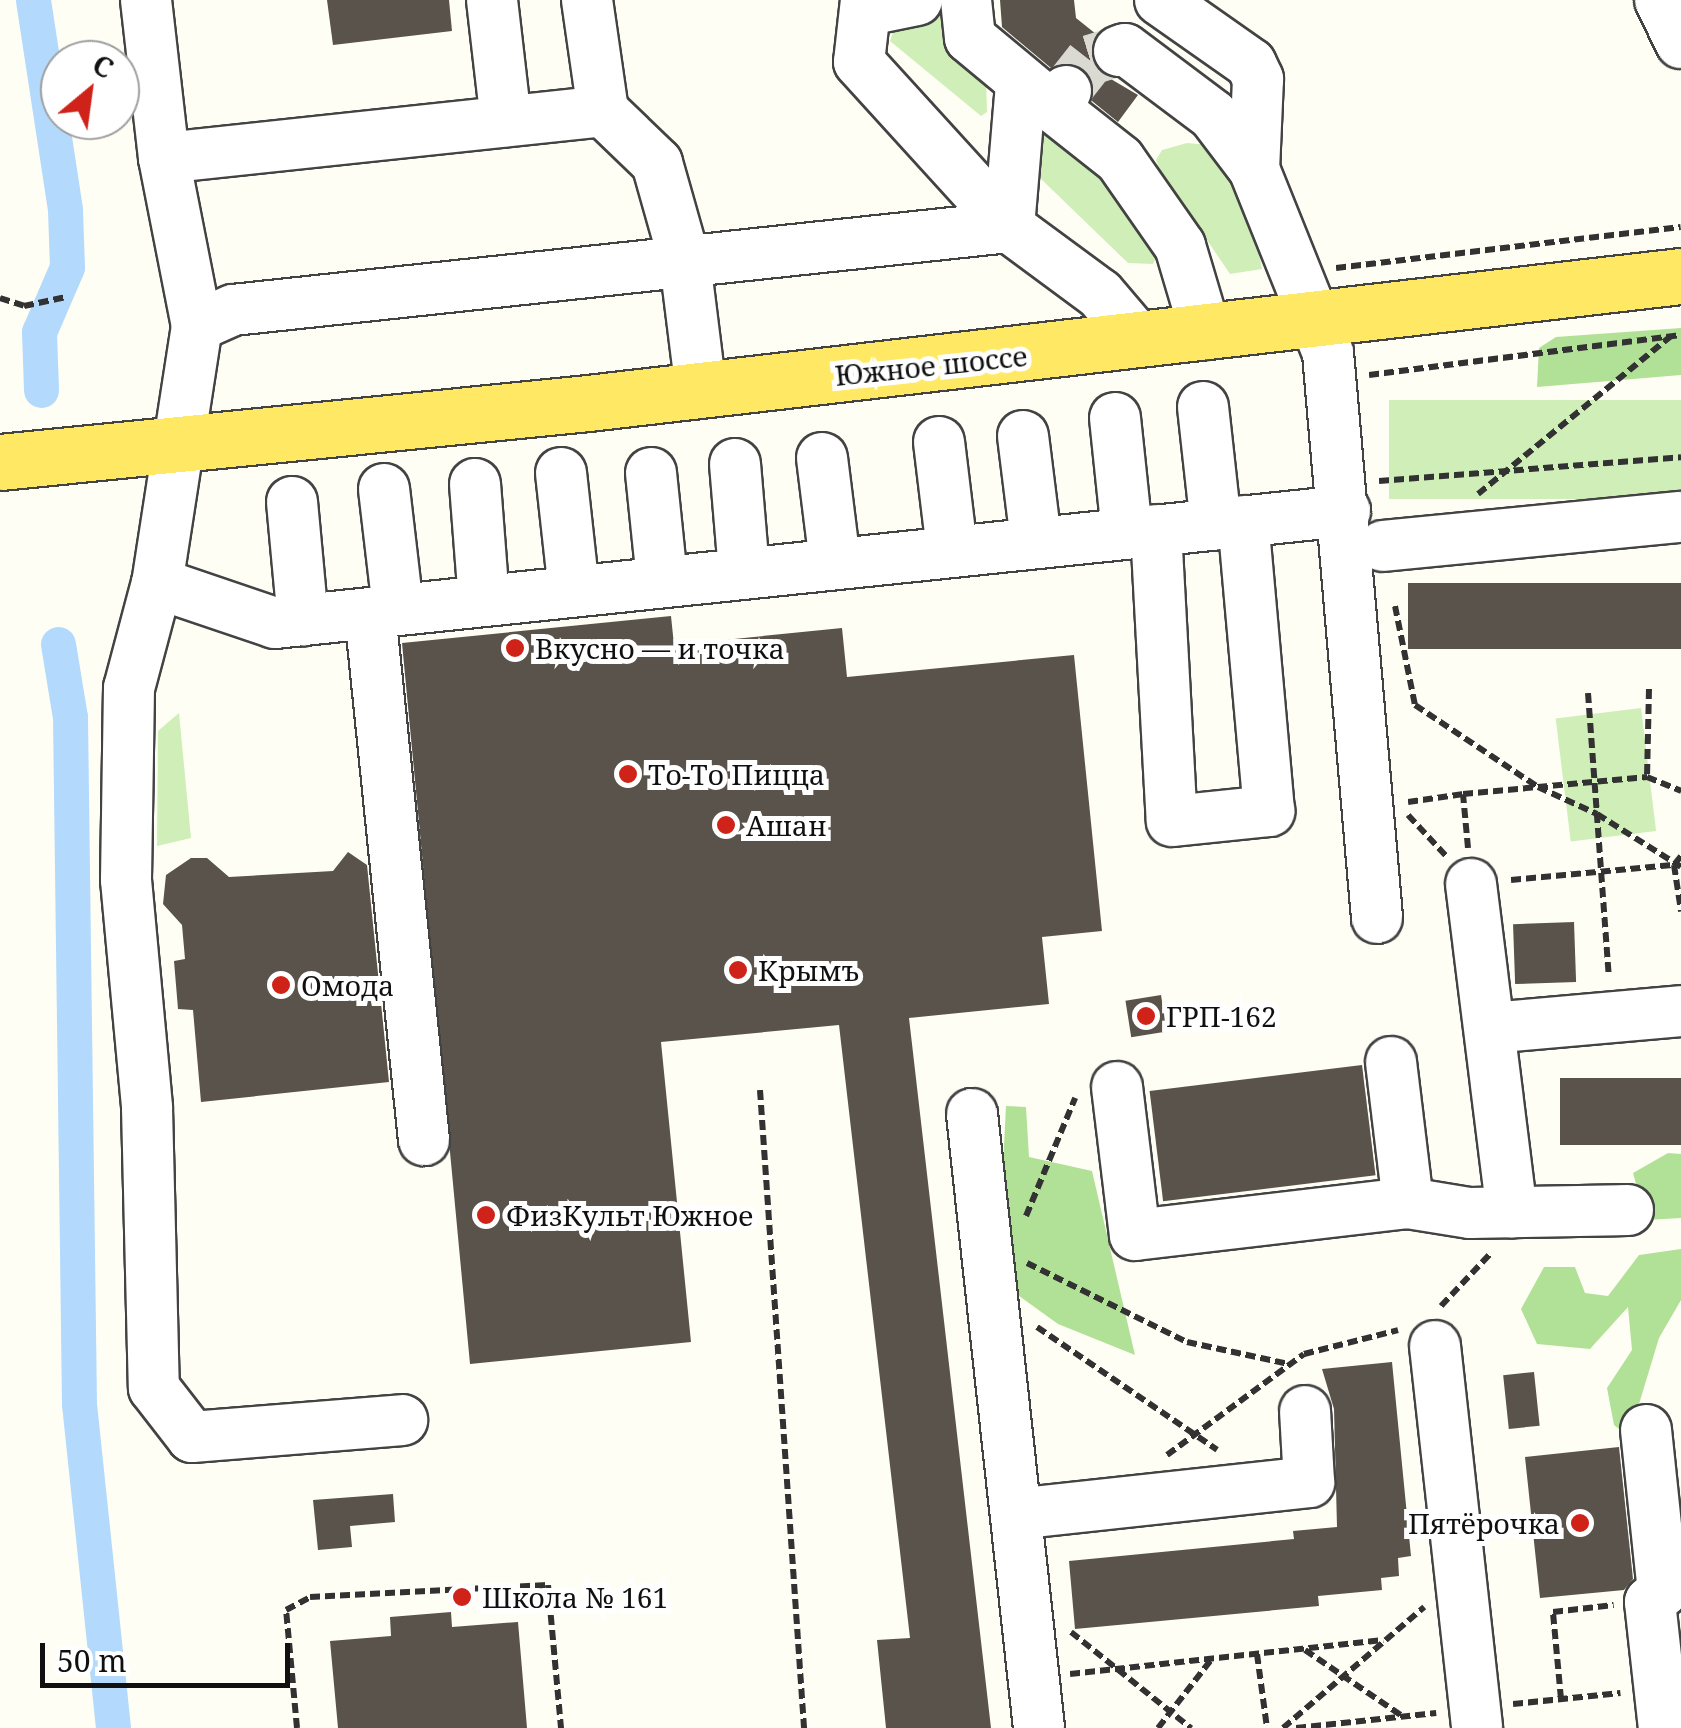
<!DOCTYPE html>
<meta charset="utf-8">
<style>
body{margin:0}
#map{position:relative;width:1681px;height:1728px;overflow:hidden;background:#fffef4;font-family:"Noto Serif",serif}
div>[style]{position:absolute}
.green>*{inset:0;background:#cfeeb8;transform-origin:0 0}
.forest>*{inset:0;background:#b1e196}
.canal>*{height:35px;margin:-17.5px;padding:0 17.5px;transform-origin:17.5px;border-radius:17.5px;background:#b3dafc}
.building>*{inset:0;background:#5a534b;transform-origin:0 0}
.minor-tunnel>*{height:50px;margin-top:-25px;transform-origin:0;background:repeating-linear-gradient(90deg,#dbdad2 0 50px,transparent 0 75px)}
.path>*{height:6px;margin-top:-3px;transform-origin:0;background:repeating-linear-gradient(90deg,#323232 0 10px,transparent 0 15px)}
.roads{filter:drop-shadow(2px 0 #434343) drop-shadow(-2px 0 #434343) drop-shadow(0 2px #434343) drop-shadow(0 -2px #434343)}
.minor>*{height:50px;margin:-25px;padding:0 25px;transform-origin:25px;border-radius:25px;background:#fff}
.major>*{height:55px;margin:-27.5px;padding:0 27.5px;transform-origin:27.5px;border-radius:27.5px;background:#ffe864}
.dots>*{width:28px;height:28px;translate:-50% -50%;box-sizing:border-box;border:5px solid #fff;border-radius:50%}
span{translate:-50% -50%;white-space:nowrap;text-align:center;line-height:1.15;-webkit-text-stroke:10px #fff;paint-order:stroke}
.street-label{font-size:28px;color:#101010}
.poi-label{font-size:28px;color:#101010}
.left{translate:0 -50%;text-align:left}
.right{translate:-100% -50%;text-align:right}
.north{position:absolute;left:40px;top:40px;width:100px;height:100px;box-sizing:border-box;background:#fff;border:2px solid #9f9f9f;border-radius:50%;rotate:29deg;font-size:28px;font-weight:700;line-height:40px;text-align:center;color:#101010}
.north::after{content:'';display:block;margin:auto;width:35px;height:45px;background:#cf231a;clip-path:polygon(50% 0,100% 100%,50% 72%,0 100%)}
.scale{position:absolute;left:40px;top:1643px;width:250px;height:45px;box-sizing:border-box;border:5px solid #101010;border-top:0;padding-left:12px;font-size:30px;line-height:35px;white-space:nowrap;color:#101010;-webkit-text-stroke:8px #fff;paint-order:stroke}
</style>
<div id="map">
<div class="green">
<i style="clip-path:polygon(940px 6px,954px 59px,986px 81px,987px 112px,981px 116px,890px 41px,898px 18px)"></i>
<i style="clip-path:polygon(1032px 124px,1099px 176px,1144px 228px,1157px 256px,1153px 264px,1128px 263px,1009px 148px)"></i>
<i style="clip-path:polygon(1187px 143px,1209px 145px,1244px 178px,1262px 269px,1230px 274px,1161px 172px,1156px 160px,1162px 150px)"></i>
<i style="left:1681px;top:400px;width:99px;height:292px;rotate:90deg"></i>
<i style="left:1641px;top:708px;width:124px;height:86px;rotate:83deg"></i>
<i style="clip-path:polygon(179px 713px,191px 838px,157px 846px,158px 731px)"></i>
</div>
<div class="forest">
<i style="clip-path:polygon(1681px 328px,1681px 375px,1537px 387px,1539px 348px,1556px 337px)"></i>
<i style="clip-path:polygon(1006px 1106px,1026px 1107px,1029px 1157px,1092px 1171px,1135px 1355px,1058px 1324px,1012px 1291px,1002px 1185px)"></i>
<i style="clip-path:polygon(1668px 1153px,1681px 1154px,1681px 1218px,1646px 1220px,1633px 1173px)"></i>
<i style="clip-path:polygon(1681px 1249px,1681px 1300px,1659px 1338px,1629px 1437px,1614px 1425px,1607px 1388px,1632px 1350px,1628px 1307px,1590px 1349px,1537px 1344px,1521px 1309px,1544px 1267px,1575px 1267px,1585px 1293px,1608px 1296px,1639px 1255px)"></i>
</div>
<div class="canal">
<i style="left:33px;top:0;width:212px;rotate:81.3deg"></i>
<i style="left:65px;top:210px;width:57px;rotate:88deg"></i>
<i style="left:67px;top:267px;width:71px;rotate:113.3deg"></i>
<i style="left:39px;top:332px;width:58px;rotate:88deg"></i>
<i style="left:58px;top:644px;width:74px;rotate:80.7deg"></i>
<i style="left:70px;top:717px;width:687px;rotate:89.25deg"></i>
<i style="left:79px;top:1404px;width:326px;rotate:84deg"></i>
</div>
<div class="building">
<i style="clip-path:polygon(327px 0,449px 0,452px 31px,333px 45px)"></i>
<i style="clip-path:polygon(1000px 0,1074px 0,1076px 18px,1096px 34px,1092px 59px,1099px 72px,1138px 95px,1118px 122px,1092px 101px,1093px 82px,1083px 68px,1070px 63px,1051px 68px,1002px 27px)"></i>
<i style="left:1681px;top:583px;width:66px;height:273px;rotate:90deg"></i>
<i style="clip-path:polygon(671px 616px,674px 645px,842px 628px,847px 677px,1074px 655px,1102px 931px,1042px 937px,1049px 1004px,909px 1018px,991px 1728px,886px 1728px,877px 1640px,910px 1638px,839px 1025px,661px 1042px,691px 1342px,470px 1364px,402px 643px)"></i>
<i style="clip-path:polygon(348px 852px,367px 865px,389px 1082px,201px 1102px,193px 1010px,178px 1009px,174px 961px,185px 959px,182px 925px,163px 904px,166px 875px,191px 858px,207px 858px,229px 877px,333px 871px)"></i>
<i style="left:1574px;top:922px;width:60px;height:61px;rotate:88deg"></i>
<i style="left:1161px;top:995px;width:37px;height:36px;rotate:81deg"></i>
<i style="left:1362px;top:1065px;width:111px;height:214px;rotate:83deg"></i>
<i style="left:1681px;top:1078px;width:67px;height:121px;rotate:90deg"></i>
<i style="clip-path:polygon(1392px 1362px,1411px 1556px,1398px 1558px,1399px 1576px,1381px 1578px,1382px 1590px,1318px 1596px,1319px 1606px,1075px 1629px,1069px 1561px,1294px 1539px,1293px 1531px,1337px 1527px,1334px 1409px,1322px 1369px)"></i>
<i style="left:1534px;top:1372px;width:54px;height:31px;rotate:84deg"></i>
<i style="clip-path:polygon(1619px 1447px,1633px 1579px,1624px 1590px,1540px 1598px,1525px 1457px)"></i>
<i style="clip-path:polygon(393px 1494px,395px 1522px,350px 1526px,352px 1547px,318px 1550px,313px 1500px)"></i>
<i style="clip-path:polygon(451px 1612px,452px 1627px,518px 1622px,527px 1728px,338px 1728px,330px 1641px,391px 1636px,390px 1617px)"></i>
</div>
<div class="minor-tunnel">
<i style="left:1066px;top:91px;width:39px;rotate:-52deg"></i>
<i style="left:1090px;top:60px;width:30px;rotate:-17deg"></i>
</div>
<div class="path">
<i style="left:1336px;top:268px;width:347px;rotate:-6.8deg"></i>
<i style="left:0;top:298px;width:25px;rotate:18deg"></i>
<i style="left:24px;top:306px;width:43px;rotate:-12.1deg"></i>
<i style="left:1369px;top:375px;width:315px;rotate:-7.3deg"></i>
<i style="left:1379px;top:481px;width:303px;rotate:-4.5deg"></i>
<i style="left:1478px;top:494px;width:248px;rotate:-39.3deg"></i>
<i style="left:1395px;top:606px;width:101px;rotate:78.6deg"></i>
<i style="left:1415px;top:705px;width:148px;rotate:33.7deg"></i>
<i style="left:1538px;top:787px;width:65px;rotate:24.6deg"></i>
<i style="left:1597px;top:814px;width:99px;rotate:32.2deg"></i>
<i style="left:1649px;top:689px;width:88px;rotate:91.3deg"></i>
<i style="left:1647px;top:777px;width:37px;rotate:22deg"></i>
<i style="left:1588px;top:693px;width:284px;rotate:85.8deg"></i>
<i style="left:1408px;top:802px;width:56px;rotate:-8.3deg"></i>
<i style="left:1408px;top:815px;width:57px;rotate:47.1deg"></i>
<i style="left:1468px;top:848px;width:54px;rotate:-95.3deg"></i>
<i style="left:1463px;top:794px;width:185px;rotate:-5.3deg"></i>
<i style="left:1681px;top:856px;width:11px;rotate:128deg"></i>
<i style="left:1674px;top:865px;width:47px;rotate:81.3deg"></i>
<i style="left:1511px;top:880px;width:162px;rotate:-5.3deg"></i>
<i style="left:760px;top:1090px;width:640px;rotate:86.05deg"></i>
<i style="left:1026px;top:1216px;width:128px;rotate:-67.4deg"></i>
<i style="left:1027px;top:1263px;width:178px;rotate:26.3deg"></i>
<i style="left:1187px;top:1342px;width:104px;rotate:12.2deg"></i>
<i style="left:1441px;top:1306px;width:73px;rotate:-46.7deg"></i>
<i style="left:1037px;top:1327px;width:218px;rotate:34.3deg"></i>
<i style="left:1167px;top:1455px;width:170px;rotate:-36.4deg"></i>
<i style="left:1304px;top:1354px;width:97px;rotate:-14.3deg"></i>
<i style="left:1071px;top:1632px;width:154px;rotate:38.7deg"></i>
<i style="left:1305px;top:1650px;width:117px;rotate:34.2deg"></i>
<i style="left:1257px;top:1654px;width:75px;rotate:82.3deg"></i>
<i style="left:1070px;top:1674px;width:315px;rotate:-6.2deg"></i>
<i style="left:1561px;top:1699px;width:87px;rotate:-95.3deg"></i>
<i style="left:1553px;top:1612px;width:61px;rotate:-6.5deg"></i>
<i style="left:1513px;top:1704px;width:108px;rotate:-5.9deg"></i>
<i style="left:297px;top:1728px;width:119px;rotate:-95.3deg"></i>
<i style="left:286px;top:1610px;width:27px;rotate:-28deg"></i>
<i style="left:310px;top:1597px;width:238px;rotate:-2.9deg"></i>
<i style="left:548px;top:1585px;width:144px;rotate:84.8deg"></i>
<i style="left:1158px;top:1728px;width:86px;rotate:-52.1deg"></i>
<i style="left:1283px;top:1728px;width:186px;rotate:-40.6deg"></i>
<i style="left:1296px;top:1728px;width:141px;rotate:-6.1deg"></i>
</div>
<div class="roads">
<div class="minor">
<i style="left:146px;top:0;width:159px;rotate:83.5deg"></i>
<i style="left:164px;top:158px;width:171px;rotate:78.9deg"></i>
<i style="left:197px;top:326px;width:260px;rotate:98.8deg"></i>
<i style="left:157px;top:583px;width:109px;rotate:104.9deg"></i>
<i style="left:129px;top:688px;width:192px;rotate:90.9deg"></i>
<i style="left:126px;top:880px;width:229px;rotate:84.7deg"></i>
<i style="left:147px;top:1108px;width:280px;rotate:88.6deg"></i>
<i style="left:154px;top:1388px;width:62px;rotate:52.2deg"></i>
<i style="left:192px;top:1437px;width:211px;rotate:-4.6deg"></i>
<i style="left:492px;top:0;width:122px;rotate:83.4deg"></i>
<i style="left:587px;top:0;width:112px;rotate:81.8deg"></i>
<i style="left:866px;top:0;width:62px;rotate:96.4deg"></i>
<i style="left:859px;top:62px;width:223px;rotate:47.7deg"></i>
<i style="left:1009px;top:227px;width:113px;rotate:36.4deg"></i>
<i style="left:1100px;top:294px;width:62px;rotate:49.6deg"></i>
<i style="left:966px;top:0;width:38px;rotate:84deg"></i>
<i style="left:970px;top:38px;width:108px;rotate:39.7deg"></i>
<i style="left:1160px;top:0;width:111px;rotate:35.1deg"></i>
<i style="left:1251px;top:64px;width:17px;rotate:65deg"></i>
<i style="left:1258px;top:79px;width:90px;rotate:92.5deg"></i>
<i style="left:1660px;top:0;width:48px;rotate:64deg"></i>
<i style="left:868px;top:10px;width:50px;rotate:-11.5deg"></i>
<i style="left:1119px;top:51px;width:6px;rotate:-18deg"></i>
<i style="left:1125px;top:49px;width:110px;rotate:36.9deg"></i>
<i style="left:1213px;top:115px;width:68px;rotate:52.8deg"></i>
<i style="left:1254px;top:169px;width:198px;rotate:68.1deg"></i>
<i style="left:1328px;top:353px;width:567px;rotate:85.04deg"></i>
<i style="left:1066px;top:91px;width:21px;rotate:129deg"></i>
<i style="left:1053px;top:107px;width:85px;rotate:38.3deg"></i>
<i style="left:1120px;top:160px;width:105px;rotate:55.1deg"></i>
<i style="left:1180px;top:246px;width:92px;rotate:73.5deg"></i>
<i style="left:164px;top:158px;width:442px;rotate:-6.1deg"></i>
<i style="left:603px;top:111px;width:75px;rotate:43.9deg"></i>
<i style="left:657px;top:163px;width:103px;rotate:74.2deg"></i>
<i style="left:685px;top:262px;width:129px;rotate:82.9deg"></i>
<i style="left:1009px;top:227px;width:143px;rotate:-85.2deg"></i>
<i style="left:197px;top:326px;width:39px;rotate:-24deg"></i>
<i style="left:233px;top:310px;width:780px;rotate:-6.11deg"></i>
<i style="left:1203px;top:407px;width:118px;rotate:83.7deg"></i>
<i style="left:1115px;top:418px;width:115px;rotate:84deg"></i>
<i style="left:1023px;top:436px;width:106px;rotate:82.9deg"></i>
<i style="left:939px;top:442px;width:109px;rotate:83.1deg"></i>
<i style="left:822px;top:458px;width:105px;rotate:82.9deg"></i>
<i style="left:735px;top:464px;width:108px;rotate:85.2deg"></i>
<i style="left:561px;top:473px;width:118px;rotate:83.7deg"></i>
<i style="left:651px;top:473px;width:108px;rotate:84.1deg"></i>
<i style="left:475px;top:484px;width:116px;rotate:85.6deg"></i>
<i style="left:384px;top:489px;width:121px;rotate:83.3deg"></i>
<i style="left:292px;top:502px;width:119px;rotate:84.7deg"></i>
<i style="left:1156px;top:530px;width:291px;rotate:86.9deg"></i>
<i style="left:1172px;top:821px;width:98px;rotate:-5.9deg"></i>
<i style="left:1269px;top:811px;width:291px;rotate:-95.1deg"></i>
<i style="left:1383px;top:546px;width:299px;rotate:-5.6deg"></i>
<i style="left:157px;top:583px;width:125px;rotate:18.7deg"></i>
<i style="left:275px;top:623px;width:1076px;rotate:-5.98deg"></i>
<i style="left:370px;top:613px;width:530px;rotate:84.15deg"></i>
<i style="left:1471px;top:884px;width:331px;rotate:82.9deg"></i>
<i style="left:1491px;top:1028px;width:191px;rotate:-5.1deg"></i>
<i style="left:1391px;top:1062px;width:142px;rotate:83.1deg"></i>
<i style="left:1117px;top:1087px;width:149px;rotate:83.1deg"></i>
<i style="left:1135px;top:1235px;width:275px;rotate:-6.7deg"></i>
<i style="left:1408px;top:1203px;width:63px;rotate:9.2deg"></i>
<i style="left:1470px;top:1213px;width:158px;rotate:-1.1deg"></i>
<i style="left:972px;top:1114px;width:618px;rotate:83.77deg"></i>
<i style="left:1435px;top:1346px;width:384px;rotate:83.7deg"></i>
<i style="left:1646px;top:1430px;width:162px;rotate:84deg"></i>
<i style="left:1663px;top:1591px;width:17px;rotate:140deg"></i>
<i style="left:1650px;top:1602px;width:127px;rotate:83.7deg"></i>
<i style="left:1016px;top:1514px;width:295px;rotate:-6.2deg"></i>
<i style="left:1309px;top:1482px;width:71px;rotate:-93.2deg"></i>
</div>
<div class="major">
<i style="left:0;top:462px;width:591px;rotate:-5.73deg"></i>
<i style="left:588px;top:403px;width:1100px;rotate:-6.63deg"></i>
</div>
</div>
<div class="dots">
<i style="left:515px;top:648px;background:#cf231a"></i>
<i style="left:628px;top:774px;background:#cf231a"></i>
<i style="left:726px;top:825px;background:#cf231a"></i>
<i style="left:738px;top:970px;background:#cf231a"></i>
<i style="left:281px;top:985px;background:#cf231a"></i>
<i style="left:1146px;top:1016px;background:#cf231a"></i>
<i style="left:486px;top:1215px;background:#cf231a"></i>
<i style="left:1580px;top:1523px;background:#cf231a"></i>
<i style="left:462px;top:1597px;background:#cf231a"></i>
</div>
<div class="street-label">
<span style="left:931px;top:365px;rotate:-6deg">Южное шоссе</span>
</div>
<div class="poi-label">
<span class="left" style="left:535px;top:648px">Вкусно — и точка</span>
<span class="left" style="left:648px;top:774px">То-То Пицца</span>
<span class="left" style="left:746px;top:825px">Ашан</span>
<span class="left" style="left:758px;top:970px">Крымъ</span>
<span class="left" style="left:301px;top:985px">Омода</span>
<span class="left" style="left:1166px;top:1016px">ГРП-162</span>
<span class="left" style="left:506px;top:1215px">ФизКульт Южное</span>
<span class="right" style="left:1560px;top:1523px">Пятёрочка</span>
<span class="left" style="left:482px;top:1597px">Школа № 161</span>
</div>
<div class="north">С</div>
<div class="scale">50 m</div>
</div>
